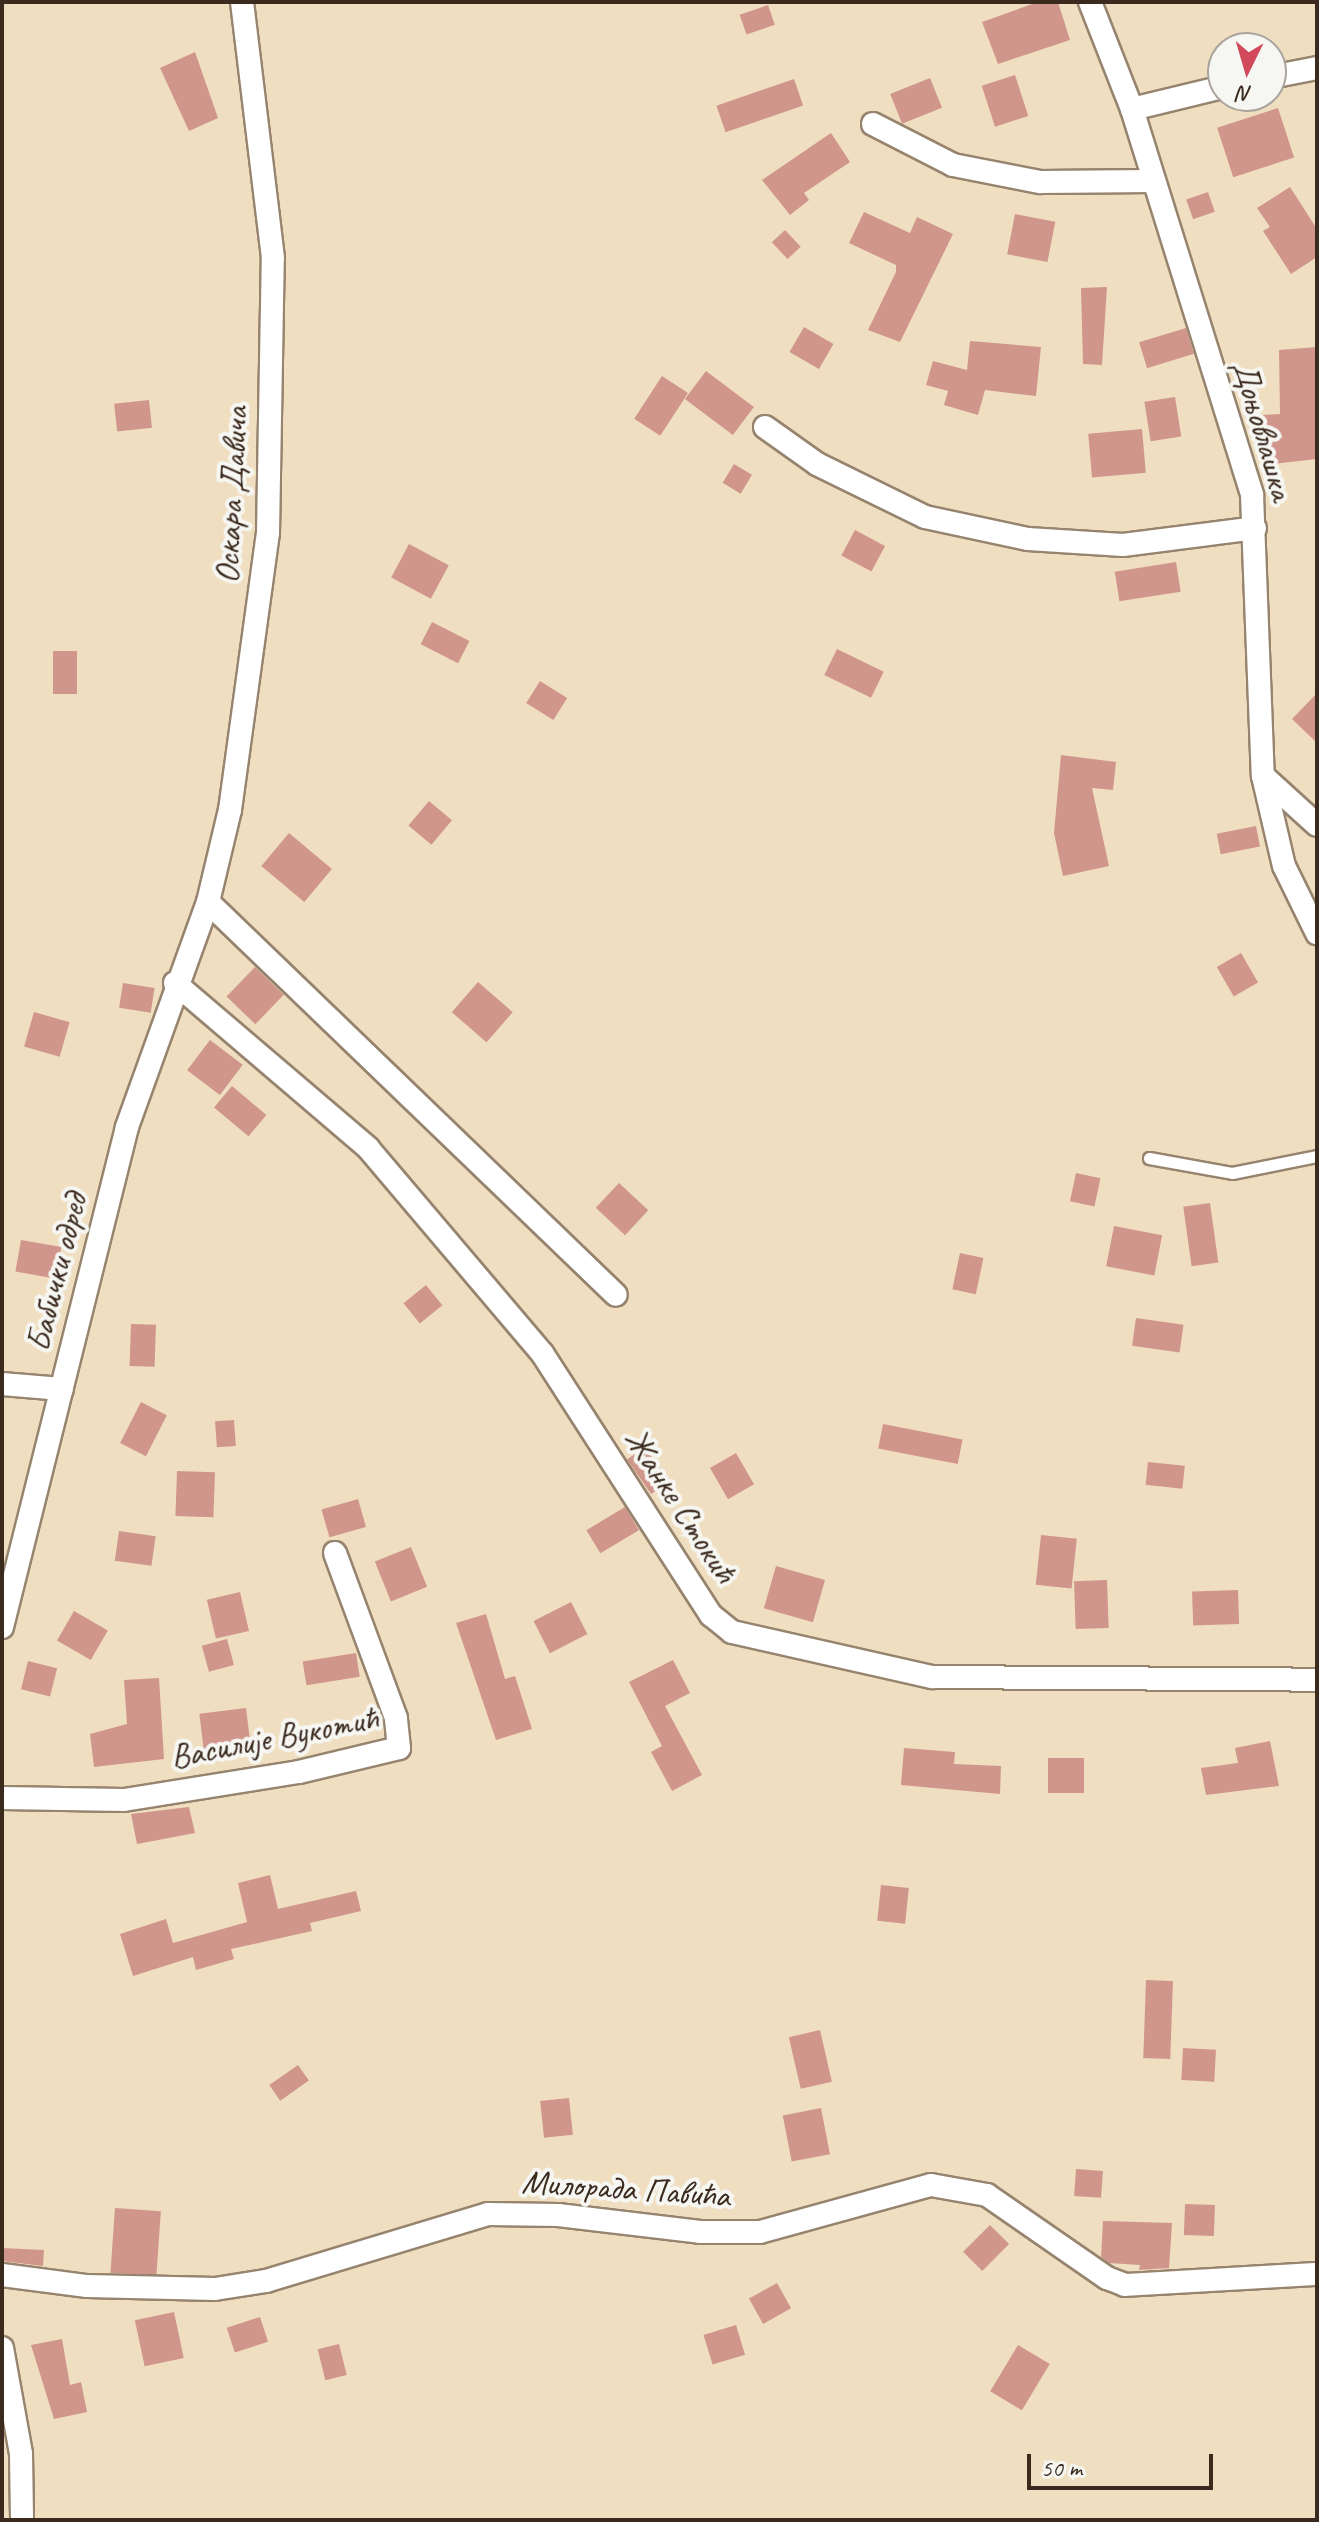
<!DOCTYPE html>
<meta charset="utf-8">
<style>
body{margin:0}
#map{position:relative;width:1319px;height:2522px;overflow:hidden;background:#f0dec0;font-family:Caveat,sans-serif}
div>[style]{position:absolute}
.building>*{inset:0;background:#d0968b;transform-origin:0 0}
.roads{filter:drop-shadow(2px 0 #96846f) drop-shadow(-2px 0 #96846f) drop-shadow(0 2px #96846f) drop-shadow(0 -2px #96846f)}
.lane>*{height:11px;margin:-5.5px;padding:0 5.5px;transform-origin:5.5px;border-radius:5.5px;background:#fff}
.street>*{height:22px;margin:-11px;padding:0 11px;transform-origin:11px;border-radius:11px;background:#fff}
span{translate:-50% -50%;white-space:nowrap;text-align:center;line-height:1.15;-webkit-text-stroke:8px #f6f6f2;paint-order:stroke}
.street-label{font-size:34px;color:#3b2a1e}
.frame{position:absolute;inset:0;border:4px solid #3b2a1e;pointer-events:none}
.north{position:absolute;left:1207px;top:32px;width:80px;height:80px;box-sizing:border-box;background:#f6f6f2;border:2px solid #aba49d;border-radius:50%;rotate:185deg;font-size:22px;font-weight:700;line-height:32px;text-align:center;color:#3b2a1e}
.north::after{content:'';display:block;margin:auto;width:28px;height:36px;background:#d1495b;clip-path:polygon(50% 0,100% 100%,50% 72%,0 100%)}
.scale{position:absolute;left:1027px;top:2454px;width:186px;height:36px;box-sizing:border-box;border:4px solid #3b2a1e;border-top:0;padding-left:10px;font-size:24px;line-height:28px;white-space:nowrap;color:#3b2a1e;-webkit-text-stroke:6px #f6f6f2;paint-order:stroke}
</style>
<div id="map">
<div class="building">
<i style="clip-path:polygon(1038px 2px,1058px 2px,1070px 40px,998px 64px,982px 22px)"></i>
<i style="left:768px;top:5px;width:21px;height:30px;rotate:71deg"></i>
<i style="clip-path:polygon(195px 52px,218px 118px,189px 131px,160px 68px)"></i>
<i style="left:1015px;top:75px;width:43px;height:35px;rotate:72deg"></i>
<i style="left:930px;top:78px;width:32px;height:43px;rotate:68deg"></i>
<i style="left:794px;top:79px;width:28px;height:82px;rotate:71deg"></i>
<i style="left:1278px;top:108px;width:52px;height:64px;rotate:72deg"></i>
<i style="clip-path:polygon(831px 133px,850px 162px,804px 193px,809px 200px,790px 215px,762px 180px)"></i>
<i style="clip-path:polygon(1290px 187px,1317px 229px,1317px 257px,1291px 274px,1263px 231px,1270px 227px,1257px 208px)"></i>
<i style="left:1208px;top:192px;width:21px;height:23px;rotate:71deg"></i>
<i style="clip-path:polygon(864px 212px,910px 233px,917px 217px,953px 234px,900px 342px,868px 330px,896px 272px,896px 265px,849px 243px)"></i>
<i style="left:1015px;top:214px;width:41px;height:41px;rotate:11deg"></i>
<i style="left:785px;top:230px;width:23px;height:18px;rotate:47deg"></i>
<i style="clip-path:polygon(1107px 287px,1102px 365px,1083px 364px,1081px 288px)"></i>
<i style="left:804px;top:327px;width:34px;height:29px;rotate:30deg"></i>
<i style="left:1186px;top:328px;width:27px;height:49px;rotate:73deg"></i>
<i style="clip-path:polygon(970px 341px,1041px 347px,1036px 396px,985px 390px,978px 415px,944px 405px,948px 391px,926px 385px,933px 361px,967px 370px)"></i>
<i style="clip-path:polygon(1317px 347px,1317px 459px,1263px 465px,1260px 415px,1280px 414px,1279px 350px)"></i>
<i style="left:706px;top:371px;width:60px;height:35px;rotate:37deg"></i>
<i style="left:662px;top:376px;width:31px;height:51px;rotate:33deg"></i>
<i style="left:1175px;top:397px;width:40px;height:31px;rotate:81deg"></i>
<i style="left:149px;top:400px;width:28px;height:35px;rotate:84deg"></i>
<i style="left:1142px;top:429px;width:44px;height:54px;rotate:85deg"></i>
<i style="left:734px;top:464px;width:21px;height:22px;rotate:31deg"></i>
<i style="left:855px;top:530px;width:34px;height:29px;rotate:28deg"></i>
<i style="left:409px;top:544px;width:45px;height:38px;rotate:28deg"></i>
<i style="left:1176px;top:562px;width:30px;height:62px;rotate:81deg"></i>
<i style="left:432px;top:622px;width:42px;height:25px;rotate:27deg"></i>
<i style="left:837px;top:649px;width:52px;height:29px;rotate:26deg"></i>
<i style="left:53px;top:651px;width:24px;height:43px"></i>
<i style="left:540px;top:681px;width:32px;height:26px;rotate:32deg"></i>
<i style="clip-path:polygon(1317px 693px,1317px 743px,1292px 719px)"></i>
<i style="clip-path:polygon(1061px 755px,1116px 762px,1113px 790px,1092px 788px,1109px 866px,1063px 876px,1054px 833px)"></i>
<i style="left:429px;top:801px;width:30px;height:32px;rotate:40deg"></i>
<i style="left:1256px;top:826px;width:21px;height:40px;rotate:79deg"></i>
<i style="left:289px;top:833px;width:56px;height:43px;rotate:40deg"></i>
<i style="left:1241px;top:953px;width:34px;height:28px;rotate:60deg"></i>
<i style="left:255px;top:967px;width:40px;height:41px;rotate:44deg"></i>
<i style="left:478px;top:982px;width:46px;height:40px;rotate:41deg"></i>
<i style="left:123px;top:983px;width:32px;height:25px;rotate:9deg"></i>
<i style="left:34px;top:1012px;width:37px;height:36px;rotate:16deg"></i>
<i style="left:210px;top:1040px;width:41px;height:38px;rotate:37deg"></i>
<i style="left:232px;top:1086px;width:45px;height:28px;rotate:40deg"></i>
<i style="left:1076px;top:1173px;width:25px;height:29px;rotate:12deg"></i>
<i style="left:619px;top:1183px;width:40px;height:34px;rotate:43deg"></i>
<i style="left:1210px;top:1203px;width:60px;height:27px;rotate:82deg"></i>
<i style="left:1114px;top:1226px;width:49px;height:41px;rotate:11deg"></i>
<i style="left:21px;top:1240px;width:41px;height:32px;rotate:10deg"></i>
<i style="left:960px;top:1253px;width:24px;height:37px;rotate:12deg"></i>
<i style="left:426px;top:1285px;width:26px;height:29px;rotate:51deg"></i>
<i style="left:1136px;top:1318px;width:48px;height:28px;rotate:8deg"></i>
<i style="left:131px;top:1324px;width:25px;height:42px;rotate:2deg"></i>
<i style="left:141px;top:1402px;width:29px;height:46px;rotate:27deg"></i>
<i style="left:234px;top:1420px;width:26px;height:19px;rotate:86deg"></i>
<i style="left:883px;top:1424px;width:81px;height:25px;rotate:11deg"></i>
<i style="left:645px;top:1447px;width:42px;height:22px;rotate:55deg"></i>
<i style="left:736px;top:1453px;width:36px;height:30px;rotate:60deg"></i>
<i style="left:1148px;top:1462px;width:37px;height:23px;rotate:6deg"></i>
<i style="left:177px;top:1471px;width:38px;height:45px;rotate:2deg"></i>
<i style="left:358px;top:1499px;width:29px;height:38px;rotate:74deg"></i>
<i style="left:625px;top:1507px;width:27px;height:45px;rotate:59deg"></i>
<i style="left:119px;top:1531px;width:37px;height:30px;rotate:8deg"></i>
<i style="left:1041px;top:1535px;width:36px;height:50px;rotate:6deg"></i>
<i style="left:411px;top:1547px;width:43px;height:39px;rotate:68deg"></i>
<i style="left:776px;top:1566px;width:51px;height:44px;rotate:16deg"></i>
<i style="left:1107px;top:1580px;width:48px;height:33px;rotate:88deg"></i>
<i style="left:1238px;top:1590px;width:34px;height:46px;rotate:88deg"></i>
<i style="left:240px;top:1592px;width:40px;height:34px;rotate:77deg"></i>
<i style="left:571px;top:1602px;width:36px;height:42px;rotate:63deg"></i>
<i style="left:74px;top:1611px;width:39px;height:34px;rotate:30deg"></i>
<i style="clip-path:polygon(486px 1614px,505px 1679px,515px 1676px,532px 1729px,496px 1740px,456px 1623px)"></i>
<i style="left:227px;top:1639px;width:27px;height:26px;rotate:75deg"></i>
<i style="left:356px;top:1653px;width:24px;height:54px;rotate:81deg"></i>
<i style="clip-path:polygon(673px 1660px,690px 1693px,665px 1706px,702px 1775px,672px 1791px,651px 1752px,662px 1746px,629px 1682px)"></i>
<i style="left:28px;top:1661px;width:30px;height:29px;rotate:14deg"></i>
<i style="clip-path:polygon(159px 1678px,164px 1759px,94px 1767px,90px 1734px,127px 1724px,124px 1680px)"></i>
<i style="left:246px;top:1708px;width:46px;height:47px;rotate:83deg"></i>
<i style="clip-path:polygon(1270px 1741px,1279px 1786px,1206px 1795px,1201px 1768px,1238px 1763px,1235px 1748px)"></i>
<i style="clip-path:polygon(904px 1748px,955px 1752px,954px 1764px,1001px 1766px,1000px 1794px,901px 1785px)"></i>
<i style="left:1048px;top:1758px;width:36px;height:35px"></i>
<i style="clip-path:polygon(189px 1807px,195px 1833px,137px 1844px,131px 1814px)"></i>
<i style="clip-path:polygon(270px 1875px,278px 1909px,356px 1891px,361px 1911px,310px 1923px,312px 1931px,231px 1949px,234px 1959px,196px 1970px,193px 1957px,133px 1976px,120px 1934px,166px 1919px,173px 1943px,247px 1922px,238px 1883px)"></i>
<i style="left:881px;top:1885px;width:28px;height:36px;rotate:6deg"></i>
<i style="left:1146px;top:1980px;width:27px;height:78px;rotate:2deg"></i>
<i style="left:820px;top:2030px;width:53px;height:32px;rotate:77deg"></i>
<i style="left:1183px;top:2048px;width:33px;height:32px;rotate:3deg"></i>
<i style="left:298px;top:2065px;width:19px;height:35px;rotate:55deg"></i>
<i style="left:569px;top:2098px;width:37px;height:29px;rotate:84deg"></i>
<i style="left:821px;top:2108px;width:47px;height:39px;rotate:79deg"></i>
<i style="left:1076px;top:2169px;width:27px;height:27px;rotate:4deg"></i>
<i style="left:1185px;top:2204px;width:30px;height:31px;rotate:2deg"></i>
<i style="left:115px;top:2208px;width:46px;height:65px;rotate:4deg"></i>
<i style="clip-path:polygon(1103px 2221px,1172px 2223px,1169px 2268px,1139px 2270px,1140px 2265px,1109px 2263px,1101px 2257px)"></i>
<i style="left:990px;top:2225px;width:27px;height:38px;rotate:45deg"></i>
<i style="clip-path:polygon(2px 2248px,44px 2250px,43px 2266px,2px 2261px)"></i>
<i style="left:777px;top:2283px;width:29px;height:32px;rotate:61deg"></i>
<i style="left:174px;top:2312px;width:47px;height:40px;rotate:78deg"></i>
<i style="left:260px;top:2317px;width:26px;height:35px;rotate:72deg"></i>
<i style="left:736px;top:2325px;width:31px;height:34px;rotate:73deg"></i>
<i style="clip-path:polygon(62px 2339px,70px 2385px,81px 2382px,87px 2412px,54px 2419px,31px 2345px)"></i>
<i style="left:339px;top:2344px;width:32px;height:22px;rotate:76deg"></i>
<i style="left:1018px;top:2345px;width:37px;height:54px;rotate:31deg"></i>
</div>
<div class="roads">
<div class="lane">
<i style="left:1149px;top:1158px;width:84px;rotate:10.2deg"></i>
<i style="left:1232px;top:1173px;width:87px;rotate:-11.3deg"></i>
</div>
<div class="street">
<i style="left:1090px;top:2px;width:115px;rotate:68.6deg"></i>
<i style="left:1132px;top:109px;width:404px;rotate:72.7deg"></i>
<i style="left:1252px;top:495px;width:281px;rotate:87.8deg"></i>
<i style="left:1263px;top:776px;width:92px;rotate:76.9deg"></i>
<i style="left:1284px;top:866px;width:75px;rotate:63.8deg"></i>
<i style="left:1271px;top:77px;width:47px;rotate:-11.1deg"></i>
<i style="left:1132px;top:109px;width:94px;rotate:-13.6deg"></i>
<i style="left:873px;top:124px;width:90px;rotate:27.1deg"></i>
<i style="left:953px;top:165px;width:89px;rotate:11.1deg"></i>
<i style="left:1040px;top:182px;width:113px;rotate:-0.5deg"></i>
<i style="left:765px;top:427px;width:64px;rotate:35.4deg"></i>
<i style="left:817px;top:464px;width:120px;rotate:26.1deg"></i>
<i style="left:925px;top:517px;width:105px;rotate:12.1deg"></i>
<i style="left:1028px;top:539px;width:95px;rotate:3.6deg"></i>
<i style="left:1123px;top:545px;width:133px;rotate:-7.3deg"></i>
<i style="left:1263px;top:776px;width:73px;rotate:42.2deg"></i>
<i style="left:208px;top:902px;width:566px;rotate:43.93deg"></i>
<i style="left:175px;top:983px;width:254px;rotate:40.5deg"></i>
<i style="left:368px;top:1148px;width:269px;rotate:49.7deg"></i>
<i style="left:542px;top:1353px;width:312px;rotate:57.2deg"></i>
<i style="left:711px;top:1615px;width:27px;rotate:39deg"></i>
<i style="left:732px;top:1632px;width:205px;rotate:12.7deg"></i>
<i style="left:932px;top:1677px;width:385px;rotate:0.4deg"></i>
<i style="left:2px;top:1384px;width:60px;rotate:4.8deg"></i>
<i style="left:2px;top:1627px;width:515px;rotate:-75.96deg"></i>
<i style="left:127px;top:1127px;width:239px;rotate:-70.2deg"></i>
<i style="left:208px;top:902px;width:95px;rotate:-76.6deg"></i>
<i style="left:230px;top:810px;width:280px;rotate:-82.2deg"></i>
<i style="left:268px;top:533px;width:275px;rotate:-89deg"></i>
<i style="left:273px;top:258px;width:258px;rotate:-96.9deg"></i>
<i style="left:2px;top:1798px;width:122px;rotate:0.9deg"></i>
<i style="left:124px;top:1800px;width:177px;rotate:-9.1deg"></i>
<i style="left:299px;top:1772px;width:103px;rotate:-13.5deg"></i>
<i style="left:399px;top:1748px;width:30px;rotate:-96deg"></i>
<i style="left:396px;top:1718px;width:176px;rotate:-110.3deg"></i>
<i style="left:2px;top:2275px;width:86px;rotate:7.4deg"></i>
<i style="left:87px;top:2286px;width:128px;rotate:1.3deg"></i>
<i style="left:215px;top:2289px;width:52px;rotate:-8.9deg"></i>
<i style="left:266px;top:2281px;width:232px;rotate:-16.8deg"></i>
<i style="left:488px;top:2214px;width:70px;rotate:0.8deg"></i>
<i style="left:558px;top:2215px;width:143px;rotate:6.8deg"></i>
<i style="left:700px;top:2232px;width:60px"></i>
<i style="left:760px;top:2232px;width:177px;rotate:-15.4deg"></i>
<i style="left:931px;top:2185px;width:57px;rotate:10.1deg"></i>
<i style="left:987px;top:2195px;width:146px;rotate:34.7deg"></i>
<i style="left:1107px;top:2278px;width:19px;rotate:21deg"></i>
<i style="left:1125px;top:2285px;width:192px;rotate:-3.3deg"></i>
<i style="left:2px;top:2348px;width:108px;rotate:79.8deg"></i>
<i style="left:21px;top:2454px;width:66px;rotate:89.1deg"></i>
</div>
</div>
<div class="street-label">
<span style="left:1264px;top:430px;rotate:74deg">Доњовлашка</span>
<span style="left:231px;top:495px;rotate:-87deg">Оскара Давича</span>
<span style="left:56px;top:1272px;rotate:-76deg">Бабички одред</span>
<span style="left:681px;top:1505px;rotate:57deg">Жанке Стокић</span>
<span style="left:274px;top:1737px;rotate:-11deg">Василије Вукотић</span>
<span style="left:626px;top:2188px;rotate:4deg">Милорада Павића</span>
</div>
<div class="frame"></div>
<div class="north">N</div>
<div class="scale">50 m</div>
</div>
